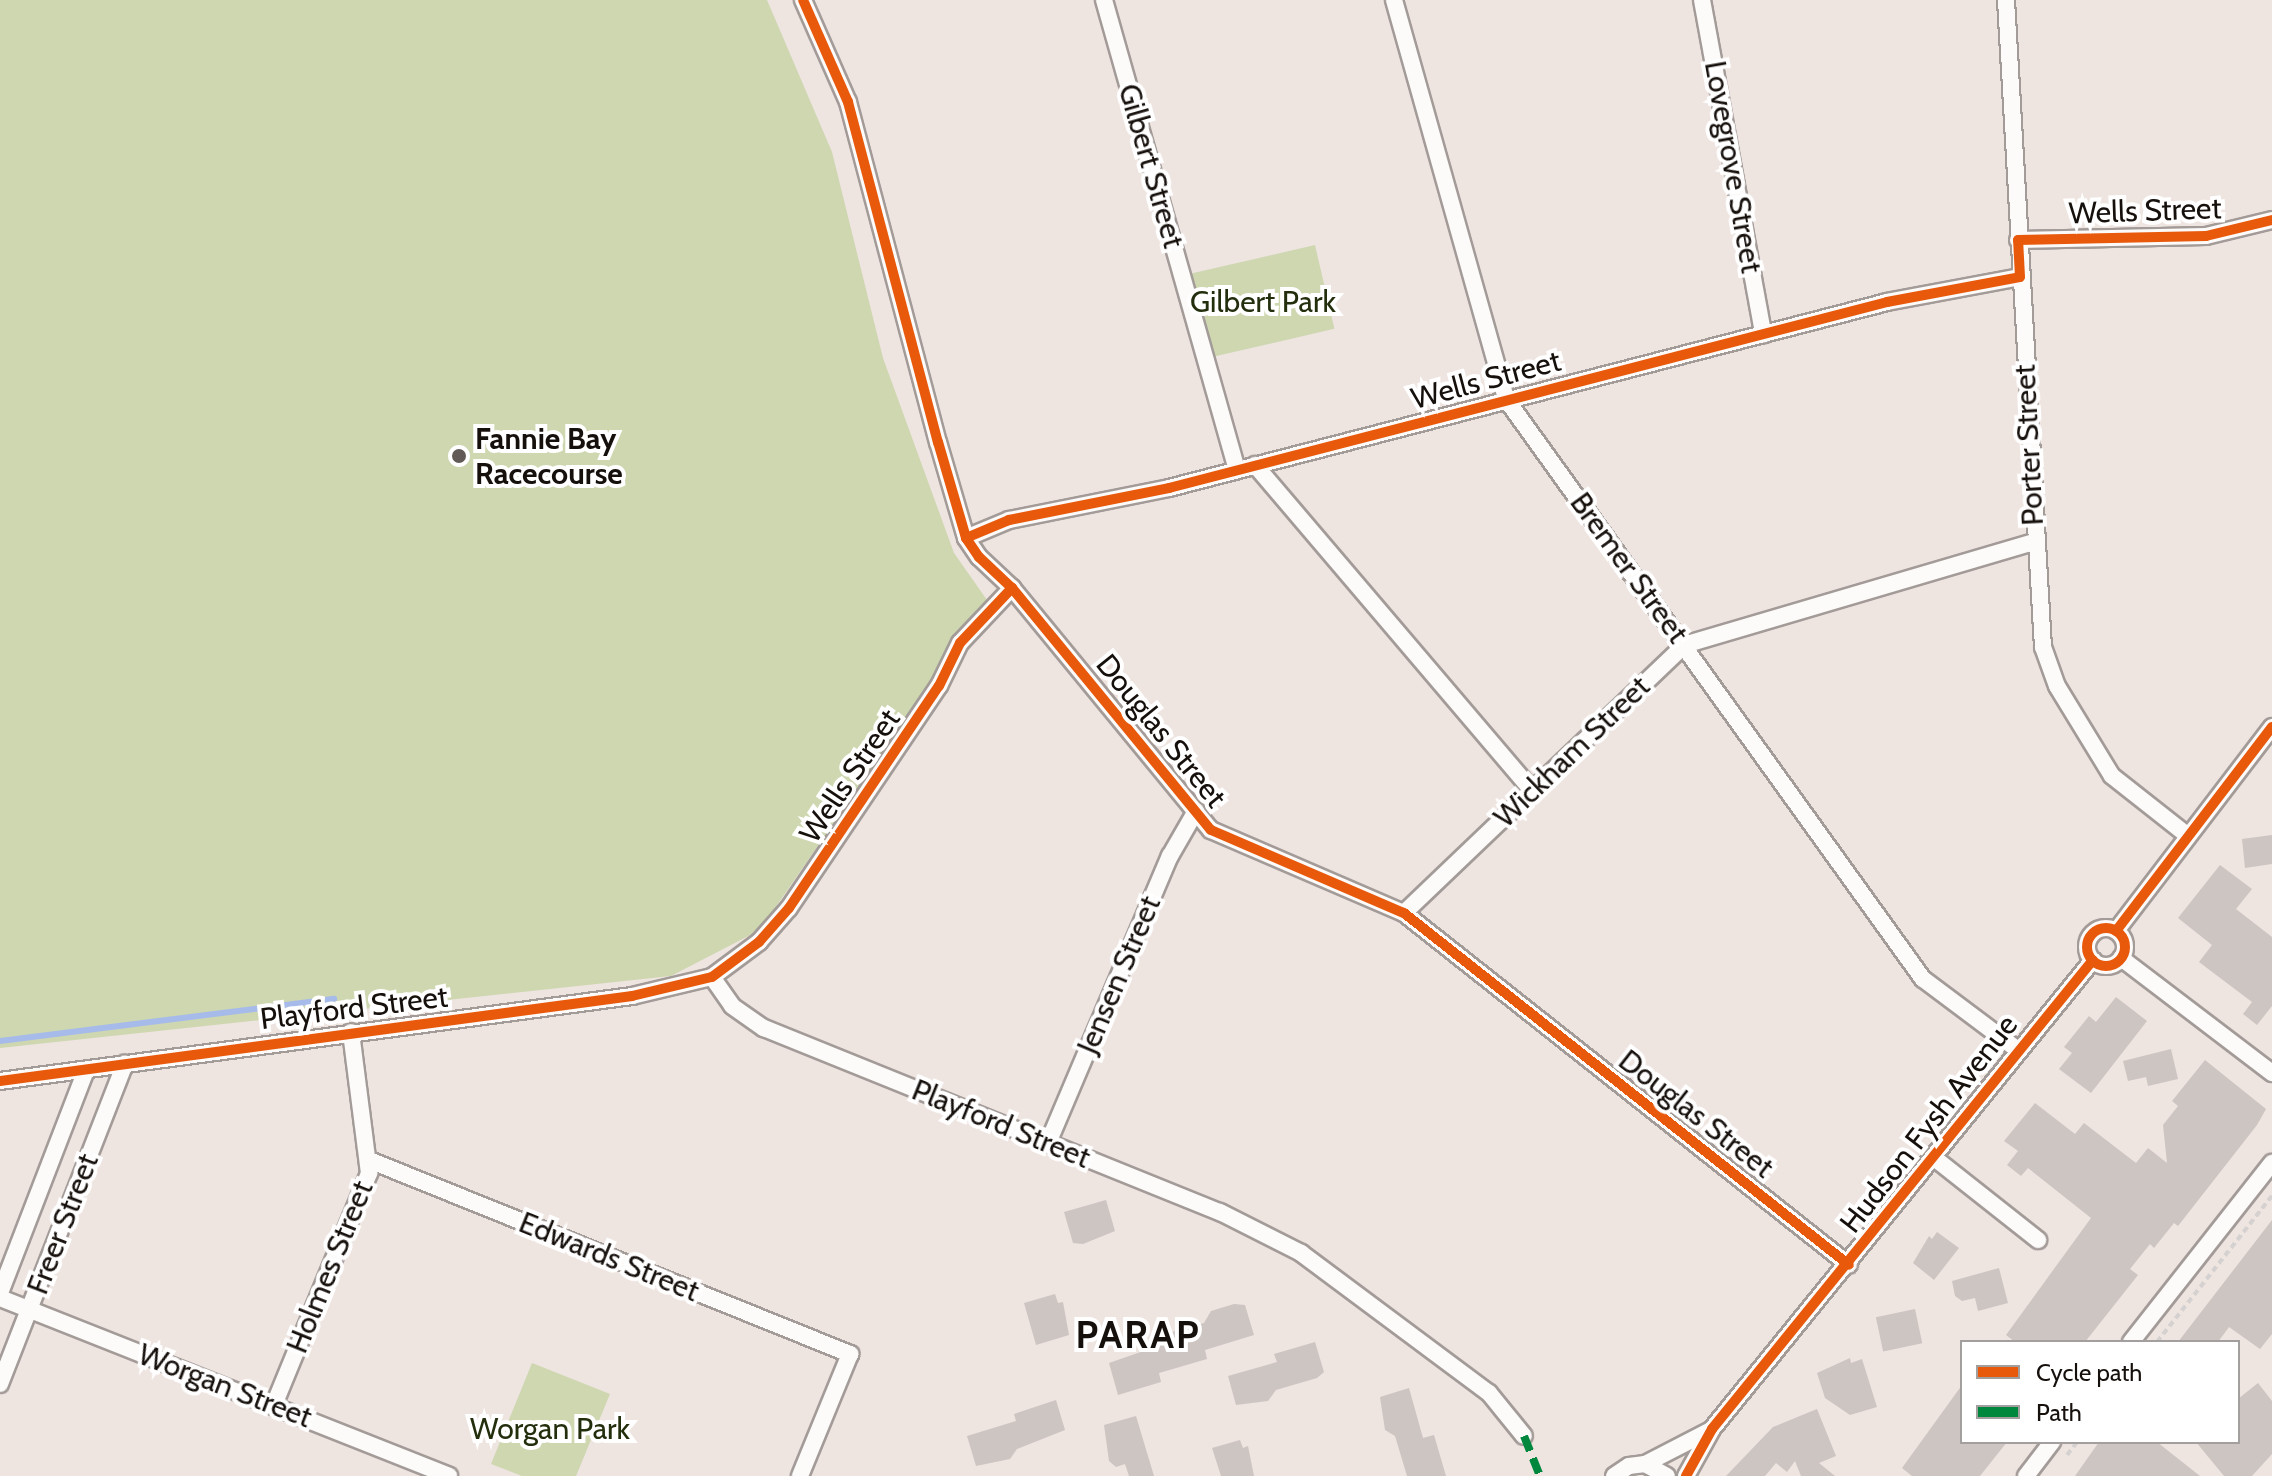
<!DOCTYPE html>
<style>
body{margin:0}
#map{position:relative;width:2272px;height:1476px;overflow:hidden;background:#eee4e0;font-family:Cabin,sans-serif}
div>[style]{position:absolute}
.green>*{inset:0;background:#ced7b0;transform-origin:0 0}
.stream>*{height:6px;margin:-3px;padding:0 3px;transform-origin:3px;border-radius:3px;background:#a6bbea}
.building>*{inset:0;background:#cdc5c2;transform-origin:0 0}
.path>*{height:4px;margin-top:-2px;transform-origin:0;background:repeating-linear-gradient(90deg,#d4d1d0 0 6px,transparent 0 10px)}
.roads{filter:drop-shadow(2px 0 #a39b98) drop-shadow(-2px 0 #a39b98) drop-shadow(0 2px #a39b98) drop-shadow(0 -2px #a39b98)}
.street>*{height:16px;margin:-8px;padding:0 8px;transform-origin:8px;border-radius:8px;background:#fcfbfa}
.street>.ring{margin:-8px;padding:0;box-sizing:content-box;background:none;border:16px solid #fcfbfa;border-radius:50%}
.quiet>*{height:8px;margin-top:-4px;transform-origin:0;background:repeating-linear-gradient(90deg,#00873e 0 16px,transparent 0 24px)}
.cycleway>*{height:10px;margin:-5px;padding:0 5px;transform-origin:5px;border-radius:5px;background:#e8590c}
.cycleway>.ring{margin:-5px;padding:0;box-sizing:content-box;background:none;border:10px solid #e8590c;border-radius:50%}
.dots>*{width:22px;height:22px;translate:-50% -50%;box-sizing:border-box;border:4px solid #fff;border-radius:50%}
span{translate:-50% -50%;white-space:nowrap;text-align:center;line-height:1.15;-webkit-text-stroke:8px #fff;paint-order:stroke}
.street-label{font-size:30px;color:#16100d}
.park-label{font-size:30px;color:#232e0d}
.poi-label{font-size:30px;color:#16100d;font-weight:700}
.left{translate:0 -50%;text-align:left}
.district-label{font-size:38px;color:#16100d;font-weight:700;letter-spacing:2px}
.legend{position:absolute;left:1960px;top:1340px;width:280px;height:104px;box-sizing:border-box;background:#fff;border:2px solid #a29f9e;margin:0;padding:10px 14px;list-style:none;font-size:24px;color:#16100d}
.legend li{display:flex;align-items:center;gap:16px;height:40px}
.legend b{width:40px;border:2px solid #a29f9e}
</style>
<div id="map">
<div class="green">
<i style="clip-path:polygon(0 0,767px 0,832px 152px,883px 358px,954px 553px,987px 600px,760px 930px,671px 976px,0 1048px)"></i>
<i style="left:1315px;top:245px;width:86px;height:127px;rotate:77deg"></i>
<i style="clip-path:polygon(532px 1363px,610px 1394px,576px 1476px,522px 1476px,491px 1464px)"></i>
</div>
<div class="stream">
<i style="left:0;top:1041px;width:337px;rotate:-7.2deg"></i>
</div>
<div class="building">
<i style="clip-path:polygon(2272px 835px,2272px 864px,2245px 868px,2242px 839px)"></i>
<i style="clip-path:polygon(2220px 865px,2252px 889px,2236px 909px,2272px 937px,2272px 1006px,2257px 1025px,2243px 1014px,2252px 1002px,2199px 962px,2212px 945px,2178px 918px)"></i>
<i style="clip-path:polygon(2116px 997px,2147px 1021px,2091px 1093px,2059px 1069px,2072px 1053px,2064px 1047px,2089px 1016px,2096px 1022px)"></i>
<i style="clip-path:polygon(2171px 1049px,2178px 1079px,2148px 1086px,2146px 1077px,2128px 1081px,2123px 1061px)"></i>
<i style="clip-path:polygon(2205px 1060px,2266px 1109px,2257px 1125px,2178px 1226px,2174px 1223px,2154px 1248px,2150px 1244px,2130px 1269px,2138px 1275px,2085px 1342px,2015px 1342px,2006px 1335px,2091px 1218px,2028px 1168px,2021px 1176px,2007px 1165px,2018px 1151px,2004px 1141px,2035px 1103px,2075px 1134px,2084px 1123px,2136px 1163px,2148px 1148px,2167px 1163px,2163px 1125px,2178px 1106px,2172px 1101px)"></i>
<i style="clip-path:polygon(1106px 1200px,1115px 1231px,1083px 1244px,1073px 1243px,1064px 1212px)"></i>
<i style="clip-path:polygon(2272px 1220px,2272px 1334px,2260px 1349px,2229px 1327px,2218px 1342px,2178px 1342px)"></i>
<i style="clip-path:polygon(1937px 1232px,1959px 1248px,1934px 1280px,1913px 1263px,1929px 1236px,1932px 1239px)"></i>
<i style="clip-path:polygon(1999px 1268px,2008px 1303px,1978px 1311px,1975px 1298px,1962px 1301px,1955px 1296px,1952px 1281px)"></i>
<i style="clip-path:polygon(1055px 1294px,1058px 1303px,1063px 1302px,1069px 1335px,1036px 1345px,1024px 1303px)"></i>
<i style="clip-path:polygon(1234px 1304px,1245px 1305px,1254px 1335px,1205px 1350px,1207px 1359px,1159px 1373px,1161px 1382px,1118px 1395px,1109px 1363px,1158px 1346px,1164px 1334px,1204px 1323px,1211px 1311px)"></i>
<i style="left:1915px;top:1309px;width:35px;height:40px;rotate:78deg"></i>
<i style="clip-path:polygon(1315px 1342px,1324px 1372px,1317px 1378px,1276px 1390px,1268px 1401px,1236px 1405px,1228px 1376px,1277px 1362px,1274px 1354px)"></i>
<i style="clip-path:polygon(1850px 1358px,1851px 1363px,1862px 1359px,1877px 1407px,1850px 1415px,1825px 1398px,1817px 1373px)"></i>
<i style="clip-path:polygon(2258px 1383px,2272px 1401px,2272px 1454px,2252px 1476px,2224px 1476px,2196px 1442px,2238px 1442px,2238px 1399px)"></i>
<i style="clip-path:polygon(1962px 1385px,1962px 1442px,2007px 1442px,1980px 1476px,1912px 1476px,1902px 1468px)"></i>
<i style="clip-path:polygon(1409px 1388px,1423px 1438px,1434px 1435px,1446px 1476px,1407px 1476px,1395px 1436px,1385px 1430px,1380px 1397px)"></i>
<i style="clip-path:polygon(1056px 1400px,1065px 1430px,1017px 1449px,1010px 1459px,976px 1466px,967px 1436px,1016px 1421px,1014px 1414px)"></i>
<i style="clip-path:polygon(1817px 1409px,1836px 1456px,1819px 1463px,1835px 1476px,1801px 1476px,1795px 1461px,1787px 1472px,1776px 1463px,1765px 1476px,1726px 1476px,1773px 1427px)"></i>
<i style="clip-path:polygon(1136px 1416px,1154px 1476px,1129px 1476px,1125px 1464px,1116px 1467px,1109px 1461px,1104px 1425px)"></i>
<i style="clip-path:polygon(1240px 1440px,1243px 1448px,1248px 1446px,1254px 1476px,1221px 1476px,1212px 1448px)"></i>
<i style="clip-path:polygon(2099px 1442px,2157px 1442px,2200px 1476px,2075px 1476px)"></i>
</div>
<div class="path">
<i style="left:2157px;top:1342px;width:186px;rotate:-51.8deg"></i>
<i style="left:2067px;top:1455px;width:16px;rotate:-52deg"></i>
</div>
<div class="roads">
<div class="street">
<i style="left:803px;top:0;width:111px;rotate:66.2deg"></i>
<i style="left:848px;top:102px;width:352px;rotate:75.2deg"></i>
<i style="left:938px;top:442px;width:100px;rotate:73.7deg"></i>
<i style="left:966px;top:538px;width:23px;rotate:56deg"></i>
<i style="left:979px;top:557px;width:45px;rotate:43.2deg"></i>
<i style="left:1012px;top:588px;width:313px;rotate:50.6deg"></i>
<i style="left:1211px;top:830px;width:210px;rotate:23.3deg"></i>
<i style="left:1404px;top:913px;width:567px;rotate:38.34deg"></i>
<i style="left:1104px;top:0;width:488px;rotate:74.2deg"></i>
<i style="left:1394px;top:0;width:414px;rotate:74.3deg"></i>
<i style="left:1506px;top:399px;width:714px;rotate:54.29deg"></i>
<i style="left:1923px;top:979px;width:119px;rotate:36.8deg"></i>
<i style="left:1702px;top:0;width:340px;rotate:79.6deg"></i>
<i style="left:2006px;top:0;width:648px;rotate:86.73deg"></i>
<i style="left:2043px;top:647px;width:41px;rotate:70.3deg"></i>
<i style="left:2057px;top:686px;width:105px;rotate:58.6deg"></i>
<i style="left:2112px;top:776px;width:95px;rotate:38.2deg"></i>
<i style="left:2018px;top:240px;width:188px;rotate:-1.2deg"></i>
<i style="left:2206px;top:236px;width:68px;rotate:-13.6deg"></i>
<i style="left:1255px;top:465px;width:427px;rotate:49.6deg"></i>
<i style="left:966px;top:538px;width:47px;rotate:-22.7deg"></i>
<i style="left:1009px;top:520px;width:163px;rotate:-11.3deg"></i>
<i style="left:1169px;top:488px;width:742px;rotate:-14.52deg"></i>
<i style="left:1887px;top:302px;width:135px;rotate:-10.6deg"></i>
<i style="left:1404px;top:913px;width:388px;rotate:-43.7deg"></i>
<i style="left:1684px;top:645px;width:365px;rotate:-16.4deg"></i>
<i class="ring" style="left:2087px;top:928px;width:22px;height:22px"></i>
<i style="left:2116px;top:931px;width:257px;rotate:-52.6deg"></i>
<i style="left:2121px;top:958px;width:190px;rotate:37.3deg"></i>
<i style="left:712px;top:977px;width:35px;rotate:55deg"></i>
<i style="left:732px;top:1006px;width:39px;rotate:35deg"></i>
<i style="left:764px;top:1028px;width:492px;rotate:22deg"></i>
<i style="left:1220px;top:1212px;width:91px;rotate:26.8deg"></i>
<i style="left:1301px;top:1253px;width:234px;rotate:36.7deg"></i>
<i style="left:1489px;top:1393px;width:55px;rotate:50.9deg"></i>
<i style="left:0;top:1081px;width:638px;rotate:-7.66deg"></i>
<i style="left:632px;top:996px;width:82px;rotate:-13.4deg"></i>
<i style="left:712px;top:977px;width:59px;rotate:-36.7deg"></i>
<i style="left:759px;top:942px;width:45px;rotate:-48.6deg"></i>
<i style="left:789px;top:908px;width:268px;rotate:-56deg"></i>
<i style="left:939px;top:686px;width:48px;rotate:-64deg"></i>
<i style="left:960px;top:643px;width:76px;rotate:-46.6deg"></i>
<i style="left:1048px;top:1143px;width:312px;rotate:-67deg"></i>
<i style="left:1170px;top:856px;width:52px;rotate:-60deg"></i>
<i style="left:1933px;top:1157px;width:134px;rotate:38.3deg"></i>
<i style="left:369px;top:1160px;width:519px;rotate:21.97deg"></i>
<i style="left:850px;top:1354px;width:132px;rotate:112.3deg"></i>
<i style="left:0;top:1293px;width:239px;rotate:-68.9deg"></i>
<i style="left:0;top:1298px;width:483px;rotate:21.6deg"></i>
<i style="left:2131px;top:1342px;width:228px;rotate:-51.8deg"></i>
<i style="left:0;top:1384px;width:344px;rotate:-68.7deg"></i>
<i style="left:274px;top:1405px;width:251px;rotate:-67.7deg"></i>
<i style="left:369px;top:1173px;width:142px;rotate:-97.3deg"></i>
<i style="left:1645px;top:1464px;width:74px;rotate:-27.3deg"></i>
<i style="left:1614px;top:1476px;width:18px;rotate:-34deg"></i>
<i style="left:1629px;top:1466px;width:16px;rotate:-7deg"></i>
<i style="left:1645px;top:1464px;width:25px;rotate:29deg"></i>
<i style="left:1686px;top:1476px;width:54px;rotate:-61deg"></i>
<i style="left:1712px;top:1429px;width:604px;rotate:-50.91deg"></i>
<i style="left:2026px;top:1476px;width:43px;rotate:-52.6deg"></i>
</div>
</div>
<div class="quiet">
<i style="left:1524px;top:1436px;width:43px;rotate:68.2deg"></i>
</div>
<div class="cycleway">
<i style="left:803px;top:0;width:111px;rotate:66.2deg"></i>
<i style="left:848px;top:102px;width:352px;rotate:75.2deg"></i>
<i style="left:938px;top:442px;width:100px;rotate:73.7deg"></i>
<i style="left:966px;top:538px;width:23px;rotate:56deg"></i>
<i style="left:979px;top:557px;width:45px;rotate:43.2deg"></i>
<i style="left:1012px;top:588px;width:313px;rotate:50.6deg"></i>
<i style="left:1211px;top:830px;width:210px;rotate:23.3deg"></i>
<i style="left:1404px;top:913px;width:567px;rotate:38.34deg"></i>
<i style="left:966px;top:538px;width:47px;rotate:-22.7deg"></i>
<i style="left:1009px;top:520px;width:163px;rotate:-11.3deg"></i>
<i style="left:1169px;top:488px;width:742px;rotate:-14.52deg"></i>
<i style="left:1887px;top:302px;width:135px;rotate:-10.6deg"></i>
<i style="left:2020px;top:277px;width:37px;rotate:-93deg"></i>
<i style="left:2018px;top:240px;width:188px;rotate:-1.2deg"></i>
<i style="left:2206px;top:236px;width:68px;rotate:-13.6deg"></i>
<i class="ring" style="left:2087px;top:928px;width:28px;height:28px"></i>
<i style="left:2116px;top:931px;width:257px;rotate:-52.6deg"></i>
<i style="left:0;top:1081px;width:638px;rotate:-7.66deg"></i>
<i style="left:632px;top:996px;width:82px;rotate:-13.4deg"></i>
<i style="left:712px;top:977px;width:59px;rotate:-36.7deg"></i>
<i style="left:759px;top:942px;width:45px;rotate:-48.6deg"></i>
<i style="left:789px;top:908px;width:268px;rotate:-56deg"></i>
<i style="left:939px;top:686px;width:48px;rotate:-64deg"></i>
<i style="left:960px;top:643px;width:76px;rotate:-46.6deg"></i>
<i style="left:1686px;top:1476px;width:54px;rotate:-61deg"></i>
<i style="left:1712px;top:1429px;width:604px;rotate:-50.91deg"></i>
</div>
<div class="dots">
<i style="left:459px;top:456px;background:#625a57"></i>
</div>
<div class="street-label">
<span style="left:1151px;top:166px;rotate:74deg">Gilbert Street</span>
<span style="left:1733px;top:167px;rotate:80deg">Lovegrove Street</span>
<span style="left:2145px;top:211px;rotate:-2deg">Wells Street</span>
<span style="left:1486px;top:380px;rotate:-15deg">Wells Street</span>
<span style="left:2029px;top:445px;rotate:-93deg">Porter Street</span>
<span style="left:1629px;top:568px;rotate:54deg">Bremer Street</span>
<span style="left:1161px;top:731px;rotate:51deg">Douglas Street</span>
<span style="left:1572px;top:752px;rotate:-44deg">Wickham Street</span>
<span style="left:850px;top:776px;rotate:-56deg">Wells Street</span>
<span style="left:1119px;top:975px;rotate:-67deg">Jensen Street</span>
<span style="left:354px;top:1008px;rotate:-7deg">Playford Street</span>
<span style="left:1696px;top:1114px;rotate:38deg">Douglas Street</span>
<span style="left:1001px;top:1124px;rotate:22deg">Playford Street</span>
<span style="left:1929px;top:1124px;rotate:-52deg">Hudson Fysh Avenue</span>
<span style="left:63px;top:1224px;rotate:-69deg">Freer Street</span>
<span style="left:609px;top:1257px;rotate:22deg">Edwards Street</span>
<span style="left:330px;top:1267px;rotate:-68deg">Holmes Street</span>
<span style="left:225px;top:1386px;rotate:21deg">Worgan Street</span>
</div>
<div class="park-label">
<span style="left:1263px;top:302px">Gilbert Park</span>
<span style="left:550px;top:1429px">Worgan Park</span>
</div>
<div class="poi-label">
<span class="left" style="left:475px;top:456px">Fannie Bay<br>Racecourse</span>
</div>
<div class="district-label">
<span style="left:1138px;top:1335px">PARAP</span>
</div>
<ul class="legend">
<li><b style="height:10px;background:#e8590c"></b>Cycle path</li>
<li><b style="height:10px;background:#00873e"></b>Path</li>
</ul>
</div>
